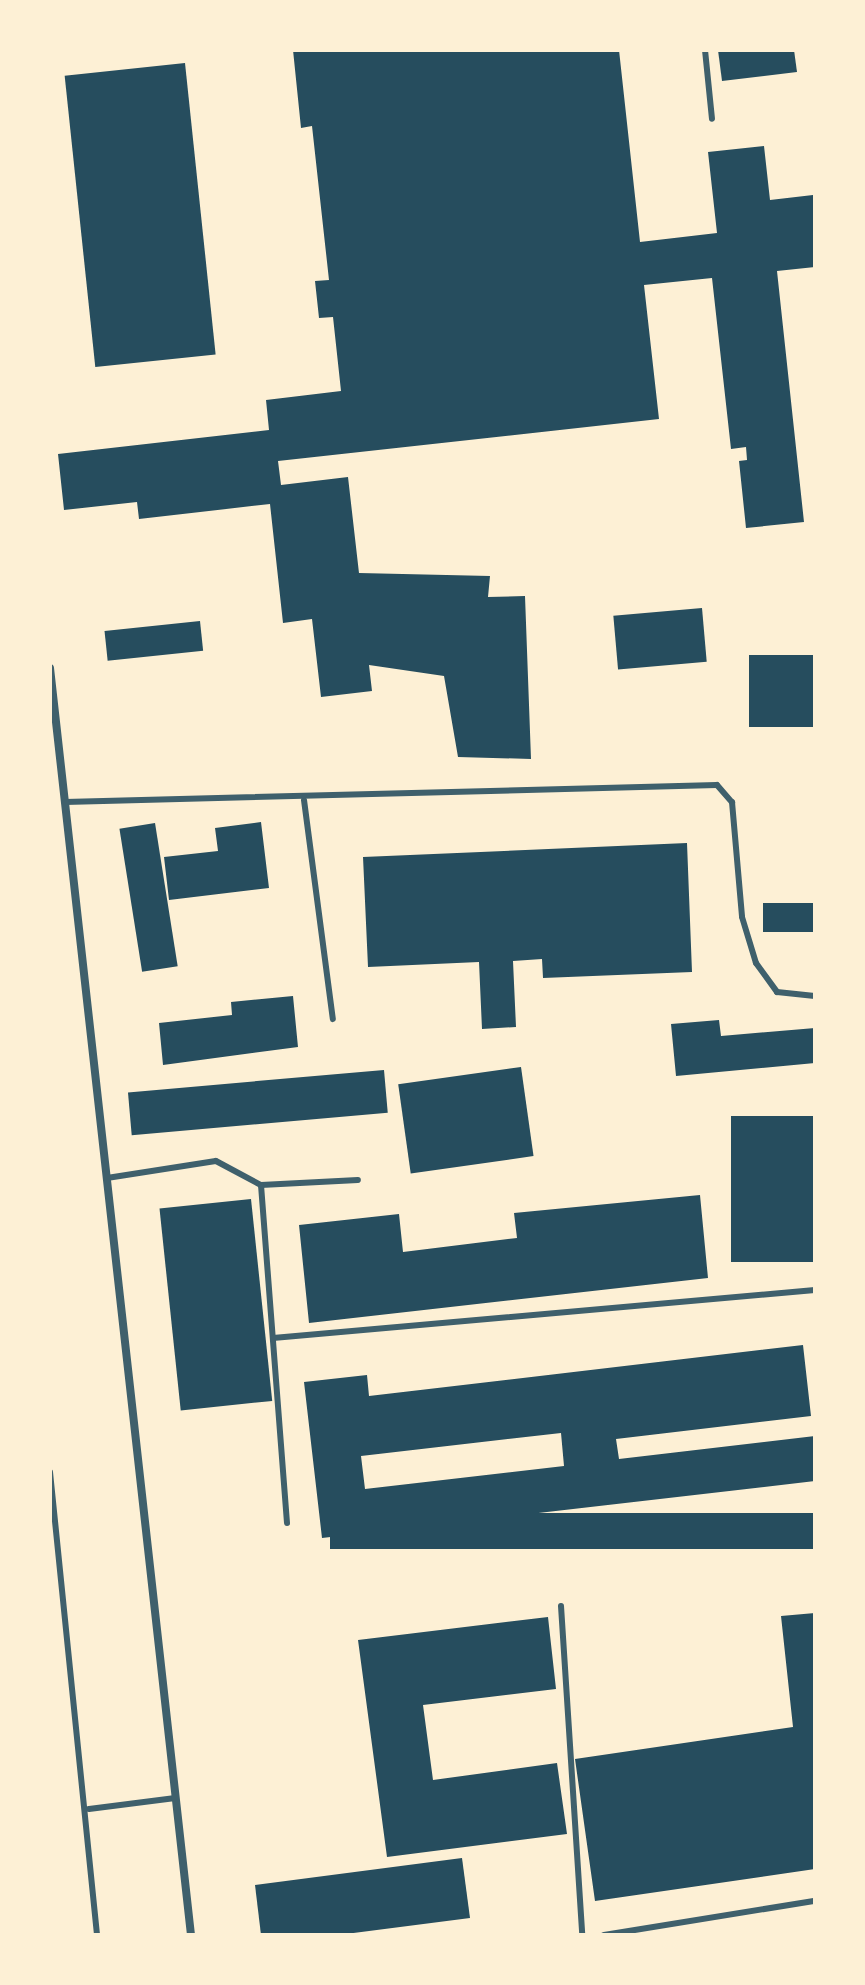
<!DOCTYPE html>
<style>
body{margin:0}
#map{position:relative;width:865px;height:1985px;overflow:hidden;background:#fdf0d5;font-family:"Work Sans",sans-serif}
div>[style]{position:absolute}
.building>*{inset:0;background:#264d5e;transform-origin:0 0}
.service>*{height:6px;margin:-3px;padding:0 3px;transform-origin:3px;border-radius:3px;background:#3f606c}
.minor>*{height:8px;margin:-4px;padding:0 4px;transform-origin:4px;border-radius:4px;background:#3f606c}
span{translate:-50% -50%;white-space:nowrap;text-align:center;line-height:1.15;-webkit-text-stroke:6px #fdf0d5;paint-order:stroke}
.frame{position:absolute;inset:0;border:52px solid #fdf0d5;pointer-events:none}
</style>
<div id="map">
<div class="building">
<i style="clip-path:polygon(293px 50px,619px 50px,640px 242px,717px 233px,708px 152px,764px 146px,770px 200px,813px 195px,815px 267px,777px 271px,804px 522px,746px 528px,739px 461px,747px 460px,746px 447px,731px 449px,712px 278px,644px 285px,659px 419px,278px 461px,281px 485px,348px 477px,359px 573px,490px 576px,488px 597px,525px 596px,531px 759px,458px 757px,444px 676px,369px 665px,372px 691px,321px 697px,312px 619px,283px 623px,270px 504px,139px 519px,137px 502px,64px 510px,58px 454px,269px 430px,266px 400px,341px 391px,333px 317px,319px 318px,315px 281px,329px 280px,312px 126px,301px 128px)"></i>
<i style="clip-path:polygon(718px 50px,794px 50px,797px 72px,722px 81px)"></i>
<i style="left:185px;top:63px;width:293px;height:121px;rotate:84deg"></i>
<i style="left:702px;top:608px;width:54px;height:89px;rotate:85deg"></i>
<i style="left:200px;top:621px;width:30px;height:96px;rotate:84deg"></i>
<i style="left:815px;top:655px;width:72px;height:66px;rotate:90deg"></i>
<i style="clip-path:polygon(261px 822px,269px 888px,169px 900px,164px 857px,218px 851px,215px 828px)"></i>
<i style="left:155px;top:823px;width:145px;height:36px;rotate:81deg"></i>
<i style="clip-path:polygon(687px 843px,692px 972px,543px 978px,542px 959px,513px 961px,516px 1027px,482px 1029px,479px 962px,368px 967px,363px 857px)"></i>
<i style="left:815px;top:903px;width:29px;height:52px;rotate:90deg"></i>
<i style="clip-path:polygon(293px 996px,298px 1047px,163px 1065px,159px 1023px,232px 1015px,231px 1002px)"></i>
<i style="clip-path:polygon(719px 1020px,721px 1036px,815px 1028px,815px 1063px,676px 1076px,671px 1024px)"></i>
<i style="left:521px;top:1067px;width:90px;height:124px;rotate:82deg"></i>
<i style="left:384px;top:1070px;width:43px;height:257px;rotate:85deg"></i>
<i style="left:815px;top:1116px;width:146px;height:84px;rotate:90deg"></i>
<i style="clip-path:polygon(700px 1195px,708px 1278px,309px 1323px,299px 1225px,399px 1214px,403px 1252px,517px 1238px,514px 1213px)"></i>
<i style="left:251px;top:1199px;width:203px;height:92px;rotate:84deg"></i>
<i style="clip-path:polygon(evenodd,803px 1345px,811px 1416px,616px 1439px,619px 1459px,815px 1436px,815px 1481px,322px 1538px,304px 1382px,367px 1375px,369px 1396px,803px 1345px,561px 1433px,564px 1466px,365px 1489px,361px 1456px,561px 1433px)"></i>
<i style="left:815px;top:1513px;width:36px;height:485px;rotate:90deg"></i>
<i style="clip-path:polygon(815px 1613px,815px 1869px,595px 1901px,575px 1759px,793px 1727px,781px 1616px)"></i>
<i style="clip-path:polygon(548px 1617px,556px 1689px,423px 1705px,433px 1780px,557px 1763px,567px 1834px,387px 1857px,358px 1640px)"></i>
<i style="clip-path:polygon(462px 1858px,470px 1918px,338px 1935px,261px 1935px,255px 1885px)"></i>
</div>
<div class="service">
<i style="left:705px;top:50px;width:69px;rotate:84.2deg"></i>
<i style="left:304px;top:800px;width:221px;rotate:82.5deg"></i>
<i style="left:65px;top:802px;width:652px;rotate:-1.49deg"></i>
<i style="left:717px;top:785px;width:23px;rotate:49deg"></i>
<i style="left:732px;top:802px;width:115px;rotate:85deg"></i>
<i style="left:742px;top:917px;width:48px;rotate:73.1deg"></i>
<i style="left:756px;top:963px;width:36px;rotate:54deg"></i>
<i style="left:777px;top:992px;width:38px;rotate:6deg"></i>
<i style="left:107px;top:1178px;width:110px;rotate:-8.9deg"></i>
<i style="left:216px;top:1161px;width:51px;rotate:28.1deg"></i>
<i style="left:261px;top:1185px;width:97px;rotate:-3deg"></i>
<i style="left:261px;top:1185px;width:339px;rotate:85.6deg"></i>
<i style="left:273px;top:1338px;width:544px;rotate:-5.06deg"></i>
<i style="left:50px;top:1472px;width:465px;rotate:84.2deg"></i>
<i style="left:561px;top:1606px;width:330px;rotate:86.3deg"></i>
<i style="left:89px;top:1809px;width:87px;rotate:-7.3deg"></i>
<i style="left:604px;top:1935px;width:214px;rotate:-9.2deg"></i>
</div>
<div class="minor">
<i style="left:50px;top:668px;width:1275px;rotate:83.65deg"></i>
</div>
<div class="frame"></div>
</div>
